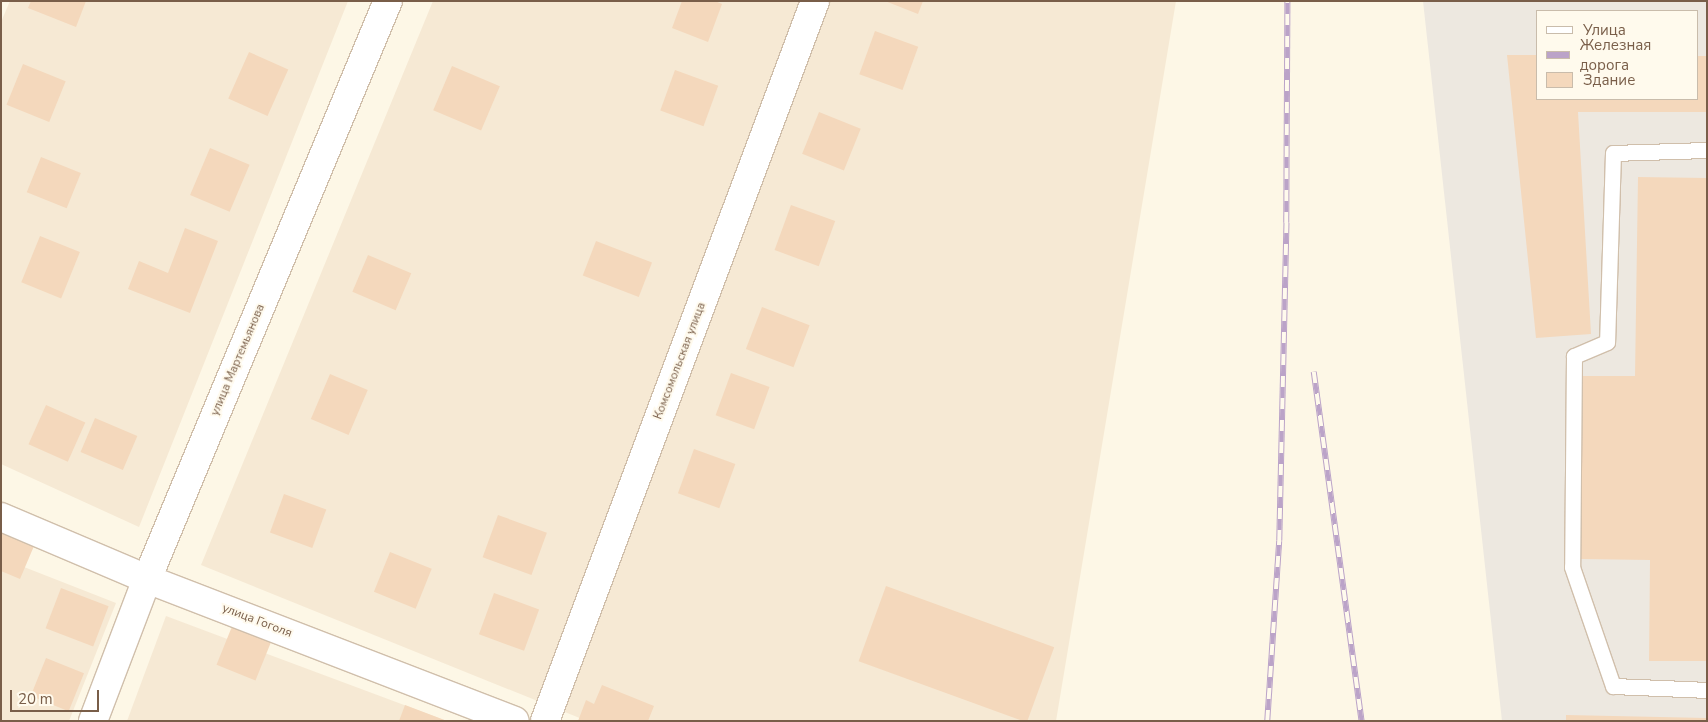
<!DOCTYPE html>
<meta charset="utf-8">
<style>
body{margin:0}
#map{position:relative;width:1708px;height:722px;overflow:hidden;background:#fdf7e6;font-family:"Nunito Sans",sans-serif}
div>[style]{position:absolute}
.residential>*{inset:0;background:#f6e9d4}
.industrial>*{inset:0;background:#ede8e0}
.building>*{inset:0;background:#f4d8bc;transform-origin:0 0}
.roads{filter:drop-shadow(1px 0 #d0bfab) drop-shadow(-1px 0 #d0bfab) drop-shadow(0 1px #d0bfab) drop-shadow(0 -1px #d0bfab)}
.service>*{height:15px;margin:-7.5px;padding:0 7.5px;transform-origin:7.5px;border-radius:7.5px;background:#fff}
.minor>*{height:28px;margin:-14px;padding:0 14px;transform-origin:14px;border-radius:14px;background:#fff}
.tertiary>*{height:28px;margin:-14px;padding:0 14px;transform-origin:14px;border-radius:14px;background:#fff}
.secondary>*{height:28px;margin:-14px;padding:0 14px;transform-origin:14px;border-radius:14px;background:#fff}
.rail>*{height:5.5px;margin-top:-2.75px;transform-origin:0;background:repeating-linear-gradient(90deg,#fffaed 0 11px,#bba3c8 0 22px);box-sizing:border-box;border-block:1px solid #bba3c8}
span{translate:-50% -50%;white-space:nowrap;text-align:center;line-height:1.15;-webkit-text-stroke:4px #fffaed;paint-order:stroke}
.street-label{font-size:12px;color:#795e49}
.frame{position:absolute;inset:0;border:2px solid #795e49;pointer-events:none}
.legend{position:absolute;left:1536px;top:10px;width:162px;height:90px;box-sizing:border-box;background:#fffaed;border:1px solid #c9bcab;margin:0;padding:6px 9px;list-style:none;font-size:15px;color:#795e49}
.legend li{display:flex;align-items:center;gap:10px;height:25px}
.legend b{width:25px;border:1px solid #c9bcab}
.scale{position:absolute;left:10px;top:690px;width:89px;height:22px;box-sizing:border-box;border:2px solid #795e49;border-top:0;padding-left:6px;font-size:15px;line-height:18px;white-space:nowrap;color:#795e49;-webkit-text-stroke:4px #fffaed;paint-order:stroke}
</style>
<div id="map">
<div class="residential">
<i style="clip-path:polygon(10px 1px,348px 1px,139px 527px,1px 464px,1px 22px)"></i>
<i style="clip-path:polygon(433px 1px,1176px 1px,1056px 721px,587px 721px,201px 565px)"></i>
<i style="clip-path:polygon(1px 558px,116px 603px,69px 721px,1px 721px)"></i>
<i style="clip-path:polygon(166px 616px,447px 721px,127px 721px)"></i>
</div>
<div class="industrial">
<i style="clip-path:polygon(evenodd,1423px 1px,1707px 1px,1707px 721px,1502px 721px,1423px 1px,1537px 11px,1697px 11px,1697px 99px,1537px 99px,1537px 11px)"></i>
</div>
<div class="building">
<i style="clip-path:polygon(31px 1px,86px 1px,76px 27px,28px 8px)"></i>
<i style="clip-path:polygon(682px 1px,715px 1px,722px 4px,708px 42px,672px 28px)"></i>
<i style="clip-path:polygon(885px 1px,923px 1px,918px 14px)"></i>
<i style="left:875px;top:31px;width:46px;height:46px;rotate:20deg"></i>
<i style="left:249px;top:52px;width:43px;height:51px;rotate:24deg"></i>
<i style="clip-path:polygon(1507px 55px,1537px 55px,1537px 99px,1697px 99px,1697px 56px,1707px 56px,1707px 112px,1578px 112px,1591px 334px,1536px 338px)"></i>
<i style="left:23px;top:64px;width:46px;height:44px;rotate:22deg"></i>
<i style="left:452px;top:66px;width:52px;height:48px;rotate:23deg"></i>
<i style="left:675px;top:70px;width:46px;height:43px;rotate:20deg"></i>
<i style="left:819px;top:112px;width:45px;height:45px;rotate:22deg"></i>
<i style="left:210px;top:148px;width:43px;height:51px;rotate:23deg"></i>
<i style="left:41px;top:157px;width:43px;height:38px;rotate:22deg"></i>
<i style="clip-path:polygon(1638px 177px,1707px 178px,1707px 661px,1649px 661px,1650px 560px,1580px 559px,1583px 376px,1635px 376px)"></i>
<i style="left:791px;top:205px;width:47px;height:48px;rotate:20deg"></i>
<i style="clip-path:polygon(185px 228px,218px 241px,190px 313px,128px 289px,139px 261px,168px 273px)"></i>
<i style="left:40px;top:236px;width:43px;height:50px;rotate:22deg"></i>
<i style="left:596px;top:241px;width:60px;height:37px;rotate:21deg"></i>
<i style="left:368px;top:255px;width:47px;height:40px;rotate:23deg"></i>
<i style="left:762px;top:307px;width:51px;height:45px;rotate:21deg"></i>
<i style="left:731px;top:373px;width:41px;height:45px;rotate:20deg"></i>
<i style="left:330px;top:374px;width:41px;height:49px;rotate:23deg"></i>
<i style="left:46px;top:405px;width:43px;height:43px;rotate:24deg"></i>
<i style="left:95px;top:418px;width:46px;height:37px;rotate:23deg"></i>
<i style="left:694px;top:449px;width:44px;height:47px;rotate:20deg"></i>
<i style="left:284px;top:494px;width:45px;height:41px;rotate:20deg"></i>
<i style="left:498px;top:515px;width:52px;height:45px;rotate:20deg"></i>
<i style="clip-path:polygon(1px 532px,34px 546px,20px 579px,1px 571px)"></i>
<i style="left:390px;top:552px;width:45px;height:43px;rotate:22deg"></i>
<i style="left:886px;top:586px;width:179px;height:80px;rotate:20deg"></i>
<i style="left:61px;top:588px;width:51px;height:43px;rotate:21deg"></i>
<i style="left:494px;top:593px;width:48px;height:44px;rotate:20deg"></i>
<i style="left:233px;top:624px;width:42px;height:44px;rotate:22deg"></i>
<i style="left:46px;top:658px;width:41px;height:41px;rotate:22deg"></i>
<i style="clip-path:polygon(602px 685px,654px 706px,648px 721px,578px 721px,586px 700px,594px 704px)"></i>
<i style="clip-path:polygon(405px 705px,447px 721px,399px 721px)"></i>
<i style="clip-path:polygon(1566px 715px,1707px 718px,1707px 721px,1566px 721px)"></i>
</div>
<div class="roads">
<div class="service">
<i style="left:1707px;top:150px;width:94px;rotate:178.2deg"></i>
<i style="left:1613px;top:153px;width:189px;rotate:91.8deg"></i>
<i style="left:1607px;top:342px;width:36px;rotate:157deg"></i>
<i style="left:1574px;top:356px;width:211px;rotate:90.5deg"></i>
<i style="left:1572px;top:567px;width:126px;rotate:71deg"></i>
<i style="left:1613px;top:686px;width:94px;rotate:2.4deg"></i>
</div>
<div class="minor">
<i style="left:147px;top:579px;width:394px;rotate:21.1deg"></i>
<i style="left:545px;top:721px;width:769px;rotate:-69.44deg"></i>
</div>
<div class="tertiary">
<i style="left:93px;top:721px;width:152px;rotate:-69.2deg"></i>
</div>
<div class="secondary">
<i style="left:1px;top:517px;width:159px;rotate:23deg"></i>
<i style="left:147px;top:579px;width:626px;rotate:-67.37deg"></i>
</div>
</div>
<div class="rail">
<i style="left:1314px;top:372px;width:352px;rotate:82.2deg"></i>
<i style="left:1267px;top:721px;width:180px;rotate:-86.2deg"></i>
<i style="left:1279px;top:541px;width:318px;rotate:-88.7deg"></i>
<i style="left:1286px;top:223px;width:222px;rotate:-89.7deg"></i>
</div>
<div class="street-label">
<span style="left:238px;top:360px;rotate:-67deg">улица Мартемьянова</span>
<span style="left:680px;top:361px;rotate:-69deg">Комсомольская улица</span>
<span style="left:257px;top:621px;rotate:21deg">улица Гоголя</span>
</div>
<div class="frame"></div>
<ul class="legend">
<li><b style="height:6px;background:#fff"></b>Улица</li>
<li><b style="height:6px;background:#bba3c8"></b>Железная дорога</li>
<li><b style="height:14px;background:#f4d8bc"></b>Здание</li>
</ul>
<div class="scale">20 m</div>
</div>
